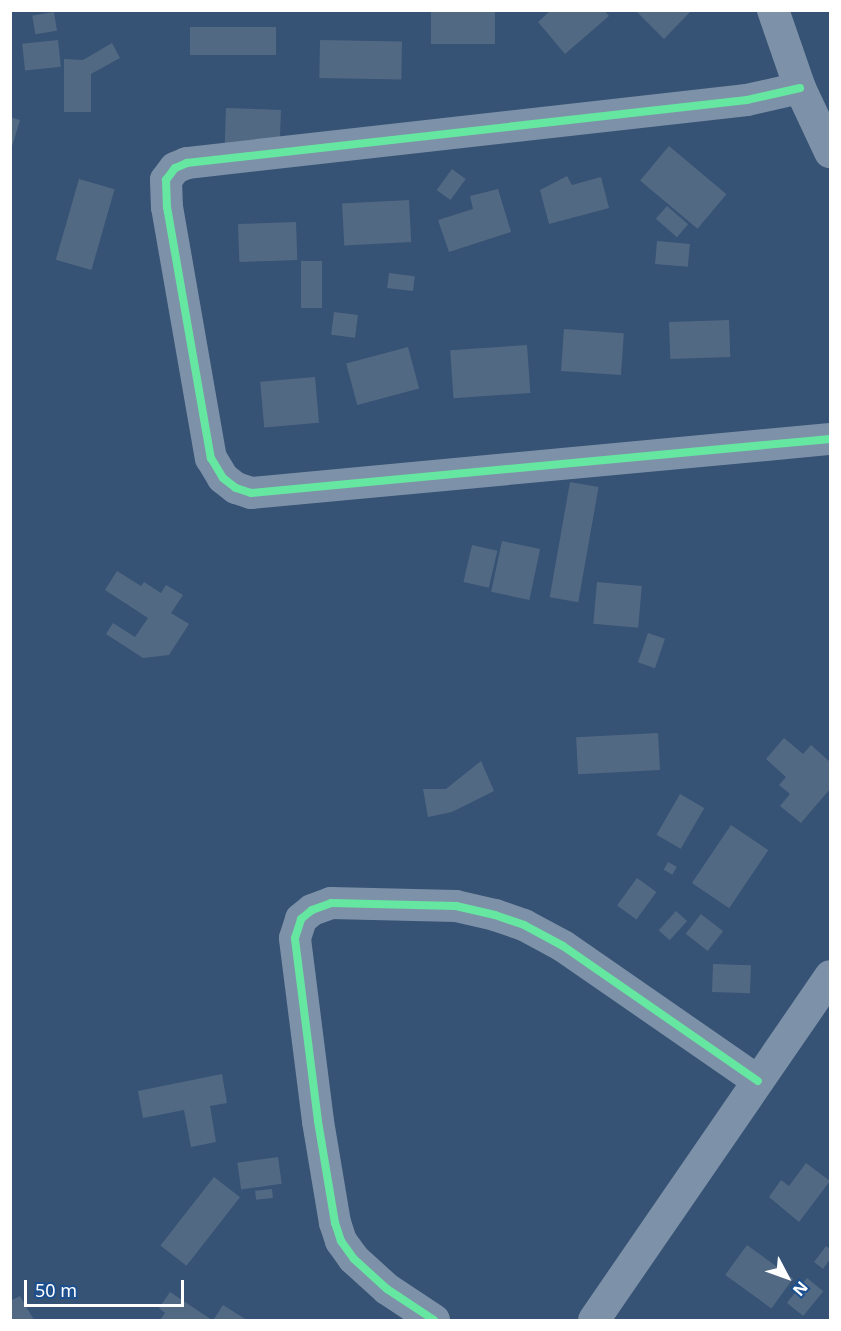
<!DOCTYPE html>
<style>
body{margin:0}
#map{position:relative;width:841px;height:1331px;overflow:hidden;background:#365274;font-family:"Noto Sans",sans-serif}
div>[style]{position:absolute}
.building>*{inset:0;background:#526984;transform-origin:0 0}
.minor>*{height:32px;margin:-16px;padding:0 16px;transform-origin:16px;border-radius:16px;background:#7d92a8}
.cycleway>*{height:8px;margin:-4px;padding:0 4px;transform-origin:4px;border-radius:4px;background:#66e7a1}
span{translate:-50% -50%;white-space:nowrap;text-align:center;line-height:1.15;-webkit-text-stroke:4.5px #1b4f8f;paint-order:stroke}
.frame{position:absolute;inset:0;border:12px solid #fff;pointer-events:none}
.north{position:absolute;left:757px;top:1247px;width:60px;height:60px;-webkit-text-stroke:4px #1b4f8f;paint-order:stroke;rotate:131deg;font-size:16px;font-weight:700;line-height:24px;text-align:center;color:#fff}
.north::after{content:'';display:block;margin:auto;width:21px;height:27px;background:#fff;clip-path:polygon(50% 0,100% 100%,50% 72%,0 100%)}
.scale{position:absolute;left:24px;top:1280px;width:160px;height:27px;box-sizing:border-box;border:3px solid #fff;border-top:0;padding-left:8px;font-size:18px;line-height:21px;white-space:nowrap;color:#fff;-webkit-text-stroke:4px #1b4f8f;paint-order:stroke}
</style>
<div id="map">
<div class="building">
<i style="left:431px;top:10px;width:64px;height:34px"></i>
<i style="clip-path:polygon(551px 10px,604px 10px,609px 16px,565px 54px,538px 22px)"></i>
<i style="clip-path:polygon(635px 10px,692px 10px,664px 39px)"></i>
<i style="left:54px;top:12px;width:19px;height:22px;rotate:81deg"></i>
<i style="left:276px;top:27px;width:28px;height:86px;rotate:90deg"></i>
<i style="left:58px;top:40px;width:27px;height:36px;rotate:84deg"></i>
<i style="left:320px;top:40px;width:82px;height:38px;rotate:1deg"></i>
<i style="clip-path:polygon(112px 43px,120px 58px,91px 74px,91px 112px,64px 112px,64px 59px,83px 60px)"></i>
<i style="left:226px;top:108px;width:55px;height:40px;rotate:2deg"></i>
<i style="clip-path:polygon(10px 117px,20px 120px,11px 150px,10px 150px)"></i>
<i style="left:669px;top:146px;width:75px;height:45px;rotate:40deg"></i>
<i style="left:452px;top:169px;width:17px;height:26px;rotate:36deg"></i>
<i style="clip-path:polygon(567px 176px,572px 185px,601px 177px,609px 208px,549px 224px,540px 190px)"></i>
<i style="left:79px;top:179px;width:37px;height:84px;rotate:16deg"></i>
<i style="clip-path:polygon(498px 189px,511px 232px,449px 252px,438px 220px,473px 209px,470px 196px)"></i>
<i style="left:409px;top:200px;width:42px;height:67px;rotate:87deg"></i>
<i style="left:667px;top:206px;width:28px;height:17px;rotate:41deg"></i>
<i style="left:296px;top:222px;width:38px;height:58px;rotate:88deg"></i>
<i style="left:657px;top:241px;width:33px;height:23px;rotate:5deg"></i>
<i style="left:301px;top:261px;width:21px;height:47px"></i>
<i style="left:389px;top:273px;width:26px;height:15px;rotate:7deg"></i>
<i style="left:334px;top:312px;width:24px;height:23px;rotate:7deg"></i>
<i style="left:729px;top:320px;width:37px;height:60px;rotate:88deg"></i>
<i style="left:564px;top:329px;width:60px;height:42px;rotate:4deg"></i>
<i style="left:527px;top:345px;width:48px;height:77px;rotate:86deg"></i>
<i style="left:408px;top:347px;width:43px;height:64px;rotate:75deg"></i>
<i style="left:315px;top:377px;width:46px;height:55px;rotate:85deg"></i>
<i style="left:570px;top:482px;width:29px;height:117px;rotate:10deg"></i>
<i style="left:502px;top:541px;width:39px;height:52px;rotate:12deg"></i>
<i style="left:472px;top:545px;width:26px;height:38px;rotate:13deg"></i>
<i style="clip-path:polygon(117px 571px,141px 586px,144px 582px,161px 593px,166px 585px,183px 595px,171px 613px,189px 624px,169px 655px,143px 658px,106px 634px,113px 623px,135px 637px,148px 618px,105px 590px)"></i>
<i style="left:597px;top:582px;width:45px;height:42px;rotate:5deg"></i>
<i style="left:648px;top:633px;width:18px;height:31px;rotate:19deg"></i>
<i style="left:658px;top:733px;width:37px;height:82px;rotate:87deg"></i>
<i style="clip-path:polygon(784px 738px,803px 754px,811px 745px,830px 762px,830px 789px,801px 823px,780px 806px,790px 794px,779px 785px,786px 777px,766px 759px)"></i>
<i style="clip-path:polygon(481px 761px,494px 791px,452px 812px,428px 817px,423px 789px,446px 789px)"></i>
<i style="left:680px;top:794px;width:28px;height:47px;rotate:30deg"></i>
<i style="left:731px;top:825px;width:45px;height:70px;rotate:34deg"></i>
<i style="left:668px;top:862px;width:10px;height:9px;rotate:29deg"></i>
<i style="left:637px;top:878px;width:24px;height:34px;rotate:36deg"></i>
<i style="left:676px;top:911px;width:15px;height:26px;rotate:42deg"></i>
<i style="left:701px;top:914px;width:28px;height:25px;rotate:38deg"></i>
<i style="left:713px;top:964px;width:38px;height:28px;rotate:2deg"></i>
<i style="clip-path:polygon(222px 1074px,227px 1103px,210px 1106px,216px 1142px,191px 1147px,184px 1110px,143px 1118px,138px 1091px)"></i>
<i style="left:278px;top:1157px;width:27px;height:41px;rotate:82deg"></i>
<i style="clip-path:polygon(806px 1163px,830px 1181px,799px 1222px,769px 1197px,781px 1180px,789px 1186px)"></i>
<i style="left:214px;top:1177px;width:33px;height:87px;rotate:38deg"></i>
<i style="left:272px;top:1189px;width:9px;height:17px;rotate:84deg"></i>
<i style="left:747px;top:1245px;width:57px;height:37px;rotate:36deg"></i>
<i style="clip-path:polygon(826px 1246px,830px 1249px,830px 1259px,823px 1269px,814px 1262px)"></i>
<i style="left:807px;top:1278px;width:21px;height:32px;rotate:39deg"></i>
<i style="clip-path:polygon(170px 1292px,212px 1320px,160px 1320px,165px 1313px,159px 1308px)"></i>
<i style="clip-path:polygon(20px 1296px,34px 1320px,10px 1320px,10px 1301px)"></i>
<i style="clip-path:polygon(223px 1305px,247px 1320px,214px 1319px)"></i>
</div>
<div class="minor">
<i style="left:773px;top:10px;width:83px;rotate:70.9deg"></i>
<i style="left:800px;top:88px;width:71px;rotate:64.9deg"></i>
<i style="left:800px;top:88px;width:54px;rotate:167.2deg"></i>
<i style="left:747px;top:100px;width:564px;rotate:173.58deg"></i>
<i style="left:187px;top:163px;width:13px;rotate:157deg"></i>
<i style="left:175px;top:168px;width:15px;rotate:127deg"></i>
<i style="left:166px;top:180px;width:27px;rotate:88deg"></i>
<i style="left:167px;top:207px;width:255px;rotate:80.1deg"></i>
<i style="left:211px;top:458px;width:23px;rotate:59deg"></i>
<i style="left:223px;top:478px;width:16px;rotate:38deg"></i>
<i style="left:236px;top:488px;width:16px;rotate:18deg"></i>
<i style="left:251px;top:493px;width:582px;rotate:-5.33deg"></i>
<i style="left:434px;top:1320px;width:56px;rotate:-146.6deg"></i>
<i style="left:387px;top:1289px;width:45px;rotate:-137.7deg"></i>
<i style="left:354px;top:1259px;width:22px;rotate:-126deg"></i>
<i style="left:341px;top:1241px;width:19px;rotate:-108deg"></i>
<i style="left:335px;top:1223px;width:103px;rotate:-99.5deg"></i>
<i style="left:318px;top:1121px;width:184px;rotate:-97.2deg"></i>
<i style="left:295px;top:938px;width:20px;rotate:-72deg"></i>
<i style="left:301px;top:919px;width:14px;rotate:-39deg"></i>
<i style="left:312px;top:910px;width:20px;rotate:-20deg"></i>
<i style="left:331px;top:903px;width:125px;rotate:1.4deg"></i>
<i style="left:456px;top:906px;width:40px;rotate:13deg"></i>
<i style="left:495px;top:915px;width:31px;rotate:19deg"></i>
<i style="left:524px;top:925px;width:44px;rotate:28.3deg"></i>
<i style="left:563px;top:946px;width:237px;rotate:34.7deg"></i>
<i style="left:594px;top:1320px;width:417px;rotate:-55.5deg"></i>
</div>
<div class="cycleway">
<i style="left:800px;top:88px;width:54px;rotate:167.2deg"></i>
<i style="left:747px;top:100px;width:564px;rotate:173.58deg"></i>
<i style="left:187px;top:163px;width:13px;rotate:157deg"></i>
<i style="left:175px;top:168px;width:15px;rotate:127deg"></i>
<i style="left:166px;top:180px;width:27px;rotate:88deg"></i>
<i style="left:167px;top:207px;width:255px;rotate:80.1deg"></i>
<i style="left:211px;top:458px;width:23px;rotate:59deg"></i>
<i style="left:223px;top:478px;width:16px;rotate:38deg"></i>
<i style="left:236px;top:488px;width:16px;rotate:18deg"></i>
<i style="left:251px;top:493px;width:582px;rotate:-5.33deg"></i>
<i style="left:434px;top:1320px;width:56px;rotate:-146.6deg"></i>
<i style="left:387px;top:1289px;width:45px;rotate:-137.7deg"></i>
<i style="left:354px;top:1259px;width:22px;rotate:-126deg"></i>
<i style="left:341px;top:1241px;width:19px;rotate:-108deg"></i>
<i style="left:335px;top:1223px;width:103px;rotate:-99.5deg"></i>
<i style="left:318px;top:1121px;width:184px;rotate:-97.2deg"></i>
<i style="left:295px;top:938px;width:20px;rotate:-72deg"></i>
<i style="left:301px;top:919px;width:14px;rotate:-39deg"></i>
<i style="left:312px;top:910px;width:20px;rotate:-20deg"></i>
<i style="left:331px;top:903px;width:125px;rotate:1.4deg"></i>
<i style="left:456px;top:906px;width:40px;rotate:13deg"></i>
<i style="left:495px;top:915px;width:31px;rotate:19deg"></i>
<i style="left:524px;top:925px;width:44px;rotate:28.3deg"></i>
<i style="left:563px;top:946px;width:237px;rotate:34.7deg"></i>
</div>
<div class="frame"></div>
<div class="north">N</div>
<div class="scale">50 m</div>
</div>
